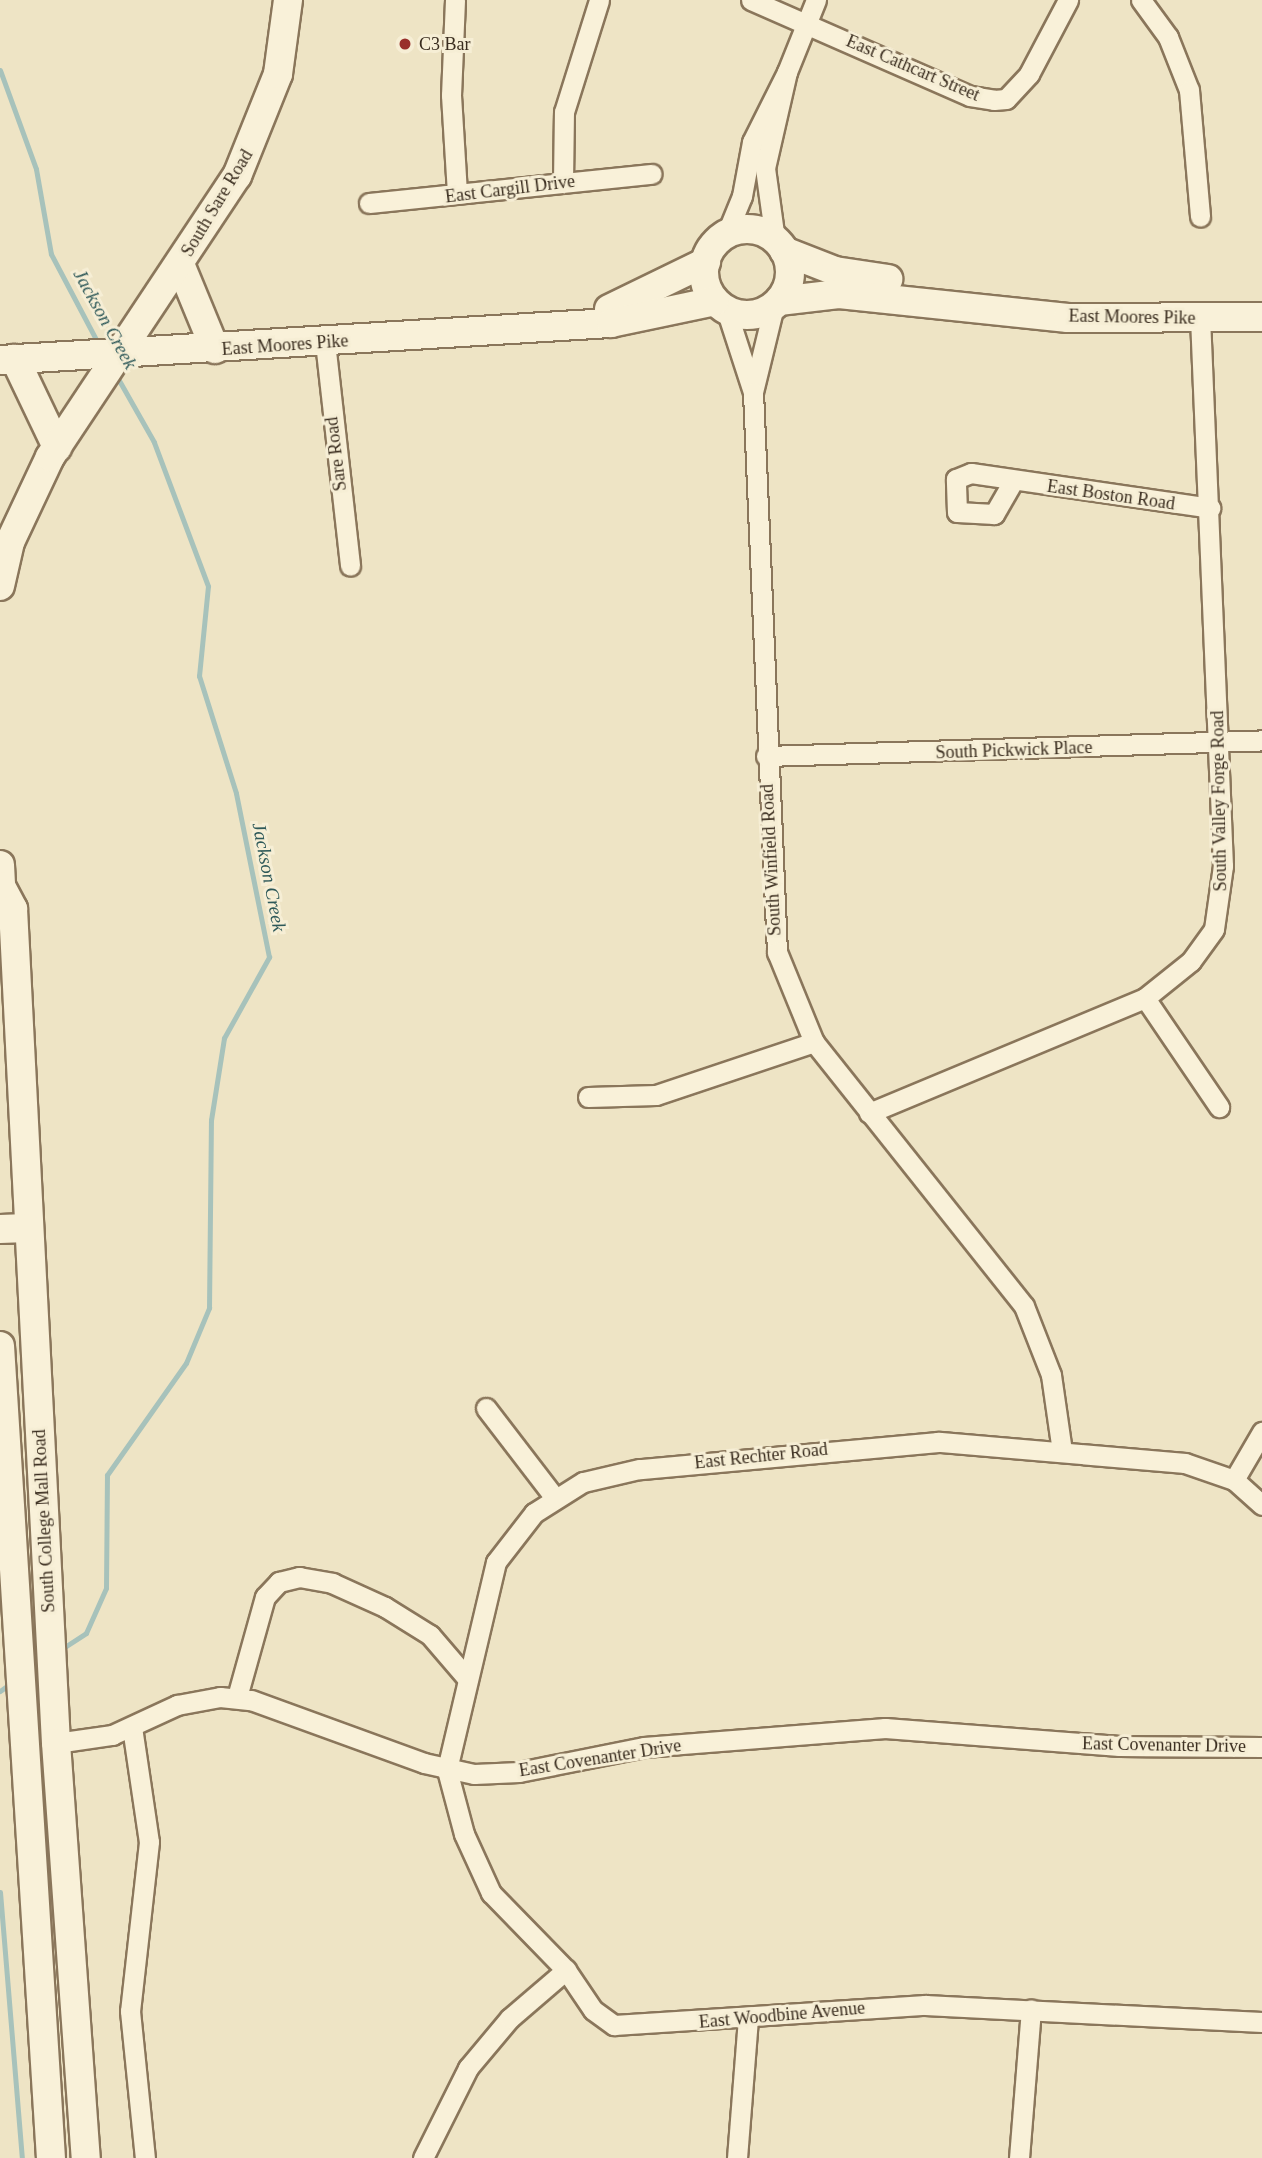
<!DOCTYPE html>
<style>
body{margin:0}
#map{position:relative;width:1262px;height:2158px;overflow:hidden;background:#eee4c5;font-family:"Times New Roman",serif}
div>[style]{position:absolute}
.stream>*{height:5px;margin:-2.5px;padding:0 2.5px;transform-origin:2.5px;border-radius:2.5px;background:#a7c2bb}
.roads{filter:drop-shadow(2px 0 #8a765b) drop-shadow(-2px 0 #8a765b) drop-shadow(0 2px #8a765b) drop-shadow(0 -2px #8a765b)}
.street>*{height:19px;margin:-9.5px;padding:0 9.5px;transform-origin:9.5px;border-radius:9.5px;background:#f9f1d9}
.secondary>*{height:28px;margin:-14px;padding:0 14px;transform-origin:14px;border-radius:14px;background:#f9f1d9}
.secondary>.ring{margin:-14px;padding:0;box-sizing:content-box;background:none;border:28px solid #f9f1d9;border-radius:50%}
.dots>*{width:19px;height:19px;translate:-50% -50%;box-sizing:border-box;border:4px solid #f6eed5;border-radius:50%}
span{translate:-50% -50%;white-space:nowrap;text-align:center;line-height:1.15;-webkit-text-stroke:6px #f6eed5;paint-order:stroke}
.poi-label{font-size:18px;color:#3a2d1f}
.left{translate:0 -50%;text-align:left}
.street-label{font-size:18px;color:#3a2d1f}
.water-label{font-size:19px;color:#2e5959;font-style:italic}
</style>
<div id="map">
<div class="stream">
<i style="left:0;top:70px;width:105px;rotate:70deg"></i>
<i style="left:36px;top:169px;width:86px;rotate:80deg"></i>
<i style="left:51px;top:254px;width:103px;rotate:62.2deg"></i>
<i style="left:60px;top:1650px;width:31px;rotate:-33deg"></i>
<i style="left:86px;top:1633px;width:49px;rotate:-66deg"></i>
<i style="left:106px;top:1588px;width:113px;rotate:-89.5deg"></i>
<i style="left:107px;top:1475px;width:137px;rotate:-54.8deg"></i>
<i style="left:186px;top:1363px;width:60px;rotate:-67.3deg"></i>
<i style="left:209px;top:1308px;width:188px;rotate:-89.4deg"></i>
<i style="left:211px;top:1120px;width:83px;rotate:-81deg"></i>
<i style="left:224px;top:1038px;width:93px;rotate:-60.9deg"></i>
<i style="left:269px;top:957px;width:167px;rotate:-101.4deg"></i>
<i style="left:236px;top:793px;width:123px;rotate:-107.5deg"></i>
<i style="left:199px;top:676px;width:90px;rotate:-84.3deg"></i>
<i style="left:208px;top:586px;width:154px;rotate:-110.6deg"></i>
<i style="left:154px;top:442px;width:77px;rotate:-119.6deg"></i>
<i style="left:0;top:1691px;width:14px;rotate:-36deg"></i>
<i style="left:0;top:1892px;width:267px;rotate:85.3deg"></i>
</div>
<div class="roads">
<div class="street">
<i style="left:455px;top:0;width:95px;rotate:92.4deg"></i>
<i style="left:451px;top:95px;width:98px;rotate:86.5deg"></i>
<i style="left:751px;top:0;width:239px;rotate:23.7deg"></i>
<i style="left:970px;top:96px;width:24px;rotate:9deg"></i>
<i style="left:994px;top:100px;width:12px;rotate:-5deg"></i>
<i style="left:1006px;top:99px;width:34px;rotate:-47deg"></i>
<i style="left:1029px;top:74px;width:84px;rotate:-62.2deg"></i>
<i style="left:1141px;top:0;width:46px;rotate:53.9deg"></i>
<i style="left:1168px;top:37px;width:57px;rotate:68.4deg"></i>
<i style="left:1189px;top:90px;width:127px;rotate:85deg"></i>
<i style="left:787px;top:72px;width:78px;rotate:-68.1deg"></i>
<i style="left:563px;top:182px;width:70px;rotate:-89.2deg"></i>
<i style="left:564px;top:112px;width:117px;rotate:-72.6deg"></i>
<i style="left:369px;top:203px;width:284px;rotate:-5.9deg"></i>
<i style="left:726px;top:235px;width:42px;rotate:-67.7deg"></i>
<i style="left:742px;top:196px;width:55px;rotate:-79.5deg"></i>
<i style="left:752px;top:142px;width:78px;rotate:-63.4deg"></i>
<i style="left:787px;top:72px;width:98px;rotate:102.9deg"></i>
<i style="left:765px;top:168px;width:73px;rotate:82.1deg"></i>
<i style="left:726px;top:309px;width:87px;rotate:72deg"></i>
<i style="left:753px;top:392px;width:89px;rotate:-76.3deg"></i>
<i style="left:325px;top:342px;width:225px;rotate:83.6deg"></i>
<i style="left:753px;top:392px;width:561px;rotate:87.55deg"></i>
<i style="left:777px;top:952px;width:97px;rotate:67.7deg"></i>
<i style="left:814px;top:1042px;width:337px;rotate:51.5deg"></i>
<i style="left:1024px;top:1306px;width:74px;rotate:68.6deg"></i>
<i style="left:1051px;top:1375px;width:77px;rotate:81.8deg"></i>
<i style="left:1012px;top:483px;width:36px;rotate:120deg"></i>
<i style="left:994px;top:514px;width:37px;rotate:-177deg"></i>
<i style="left:957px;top:512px;width:33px;rotate:-92deg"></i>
<i style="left:956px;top:479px;width:16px;rotate:-22deg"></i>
<i style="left:971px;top:473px;width:242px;rotate:8.3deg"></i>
<i style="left:766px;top:756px;width:496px;rotate:-1.8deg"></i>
<i style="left:1145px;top:998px;width:132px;rotate:55.8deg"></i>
<i style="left:588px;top:1097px;width:68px;rotate:-1.7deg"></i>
<i style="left:656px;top:1095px;width:167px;rotate:-18.5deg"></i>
<i style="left:869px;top:1113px;width:299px;rotate:-22.6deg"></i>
<i style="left:1145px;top:998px;width:59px;rotate:-38.8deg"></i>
<i style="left:1191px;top:961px;width:39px;rotate:-54deg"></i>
<i style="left:1214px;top:929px;width:64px;rotate:-81.9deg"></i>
<i style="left:1223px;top:866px;width:548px;rotate:-92.4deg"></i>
<i style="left:486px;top:1408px;width:113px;rotate:52.5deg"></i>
<i style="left:1234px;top:1480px;width:56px;rotate:-59.7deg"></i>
<i style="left:1262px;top:1505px;width:38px;rotate:-138deg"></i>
<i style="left:1234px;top:1480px;width:52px;rotate:-160.9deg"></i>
<i style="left:1185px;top:1463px;width:248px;rotate:-175.1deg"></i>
<i style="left:938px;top:1442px;width:300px;rotate:174.8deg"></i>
<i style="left:639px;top:1469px;width:57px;rotate:166.9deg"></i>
<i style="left:583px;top:1482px;width:58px;rotate:147.7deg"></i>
<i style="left:534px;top:1513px;width:62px;rotate:127.8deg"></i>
<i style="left:496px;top:1562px;width:214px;rotate:103.3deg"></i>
<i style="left:447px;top:1770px;width:66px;rotate:75.1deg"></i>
<i style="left:464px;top:1834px;width:65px;rotate:65.4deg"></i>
<i style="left:491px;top:1893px;width:107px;rotate:45.8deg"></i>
<i style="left:566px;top:1970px;width:48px;rotate:56deg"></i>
<i style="left:593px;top:2010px;width:26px;rotate:36deg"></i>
<i style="left:614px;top:2025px;width:312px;rotate:-3.7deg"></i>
<i style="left:925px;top:2005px;width:337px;rotate:2.9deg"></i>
<i style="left:237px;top:1697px;width:104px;rotate:-74.4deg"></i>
<i style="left:265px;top:1597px;width:21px;rotate:-47deg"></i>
<i style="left:279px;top:1582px;width:21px;rotate:-14deg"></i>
<i style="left:299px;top:1577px;width:34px;rotate:10deg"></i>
<i style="left:332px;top:1583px;width:58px;rotate:24.4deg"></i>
<i style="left:385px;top:1607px;width:53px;rotate:31.9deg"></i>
<i style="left:430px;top:1635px;width:55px;rotate:49.4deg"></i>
<i style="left:132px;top:1727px;width:116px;rotate:81.6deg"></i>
<i style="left:149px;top:1842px;width:170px;rotate:96.4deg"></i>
<i style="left:130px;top:2011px;width:148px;rotate:84.2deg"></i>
<i style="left:56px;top:1743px;width:57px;rotate:-8.1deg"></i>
<i style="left:112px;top:1735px;width:72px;rotate:-24.8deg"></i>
<i style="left:177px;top:1705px;width:44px;rotate:-10.5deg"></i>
<i style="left:220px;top:1697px;width:31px;rotate:6deg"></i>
<i style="left:251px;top:1700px;width:184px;rotate:20deg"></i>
<i style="left:424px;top:1763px;width:51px;rotate:12.4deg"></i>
<i style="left:474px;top:1774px;width:45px;rotate:-2.5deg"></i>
<i style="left:519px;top:1772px;width:127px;rotate:-11.3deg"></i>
<i style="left:644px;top:1747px;width:242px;rotate:-4.5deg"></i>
<i style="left:885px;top:1728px;width:235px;rotate:4.4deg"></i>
<i style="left:1119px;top:1746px;width:143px;rotate:0.4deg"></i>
<i style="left:423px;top:2158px;width:101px;rotate:-63.4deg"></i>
<i style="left:468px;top:2068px;width:65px;rotate:-50deg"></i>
<i style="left:510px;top:2018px;width:74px;rotate:-40.6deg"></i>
<i style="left:737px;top:2158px;width:139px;rotate:-85.5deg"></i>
<i style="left:1019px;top:2158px;width:149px;rotate:-85.4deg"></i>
</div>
<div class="secondary">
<i class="ring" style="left:704px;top:229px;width:58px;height:58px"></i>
<i style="left:784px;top:251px;width:55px;rotate:21.4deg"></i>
<i style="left:835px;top:271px;width:54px;rotate:8.6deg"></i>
<i style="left:180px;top:264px;width:92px;rotate:67.6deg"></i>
<i style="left:779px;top:301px;width:60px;rotate:-6.7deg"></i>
<i style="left:839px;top:294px;width:230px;rotate:6deg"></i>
<i style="left:1068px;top:318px;width:194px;rotate:-0.3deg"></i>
<i style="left:609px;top:309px;width:108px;rotate:-25.9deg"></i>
<i style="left:15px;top:359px;width:98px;rotate:64.5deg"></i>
<i style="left:0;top:360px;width:612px;rotate:-3.47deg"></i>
<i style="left:611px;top:323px;width:106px;rotate:-11.9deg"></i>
<i style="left:0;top:586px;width:45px;rotate:-77.2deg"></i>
<i style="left:10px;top:542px;width:94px;rotate:-64.8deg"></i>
<i style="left:50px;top:457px;width:338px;rotate:-56.4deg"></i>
<i style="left:237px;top:176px;width:110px;rotate:-68.1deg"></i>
<i style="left:278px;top:74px;width:75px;rotate:-82.3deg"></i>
<i style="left:0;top:865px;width:21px;rotate:87deg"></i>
<i style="left:1px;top:886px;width:26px;rotate:62deg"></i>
<i style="left:13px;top:909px;width:835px;rotate:87.05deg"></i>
<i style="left:56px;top:1743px;width:416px;rotate:85.9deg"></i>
<i style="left:0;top:1229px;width:27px;rotate:-2deg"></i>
<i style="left:0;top:1346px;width:814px;rotate:86.41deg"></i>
</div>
</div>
<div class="dots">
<i style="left:405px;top:44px;background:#992f2b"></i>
</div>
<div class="poi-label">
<span class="left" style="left:419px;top:44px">C3 Bar</span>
</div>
<div class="street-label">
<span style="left:913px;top:68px;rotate:23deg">East Cathcart Street</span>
<span style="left:510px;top:189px;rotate:-7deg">East Cargill Drive</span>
<span style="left:217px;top:203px;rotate:-59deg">South Sare Road</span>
<span style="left:1132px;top:317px;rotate:1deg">East Moores Pike</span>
<span style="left:285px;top:345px;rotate:-4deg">East Moores Pike</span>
<span style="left:336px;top:454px;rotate:-97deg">Sare Road</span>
<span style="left:1111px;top:495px;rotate:8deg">East Boston Road</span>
<span style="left:1014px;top:750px;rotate:-2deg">South Pickwick Place</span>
<span style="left:1219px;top:801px;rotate:-91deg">South Valley Forge Road</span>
<span style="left:771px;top:860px;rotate:-93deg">South Winfield Road</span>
<span style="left:761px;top:1456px;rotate:-6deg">East Rechter Road</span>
<span style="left:44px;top:1521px;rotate:-93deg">South College Mall Road</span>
<span style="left:1164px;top:1745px;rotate:1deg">East Covenanter Drive</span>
<span style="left:600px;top:1758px;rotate:-9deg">East Covenanter Drive</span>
<span style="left:782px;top:2015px;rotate:-5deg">East Woodbine Avenue</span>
</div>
<div class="water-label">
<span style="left:105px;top:319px;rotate:61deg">Jackson Creek</span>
<span style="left:269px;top:877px;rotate:79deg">Jackson Creek</span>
</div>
</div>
